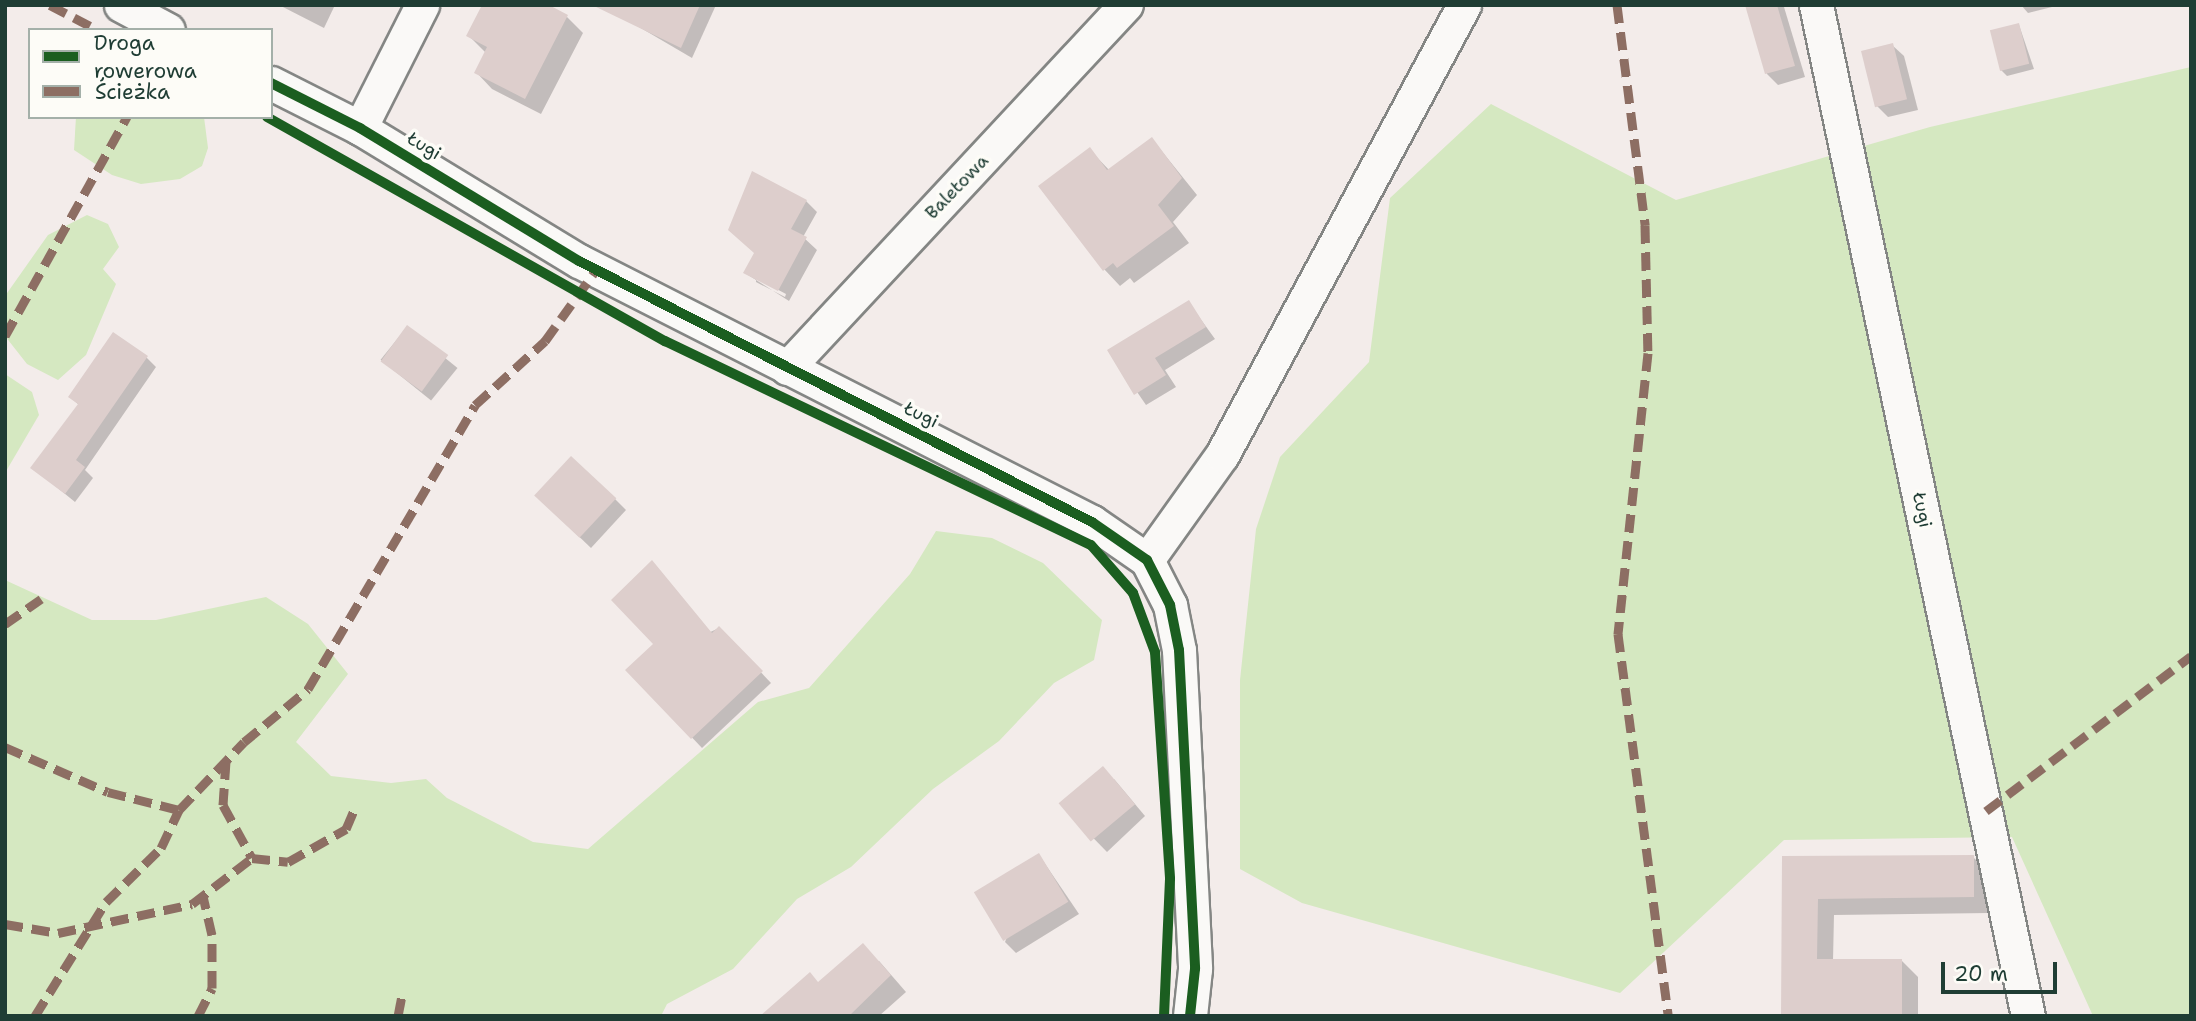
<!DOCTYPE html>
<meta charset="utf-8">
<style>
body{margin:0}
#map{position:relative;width:2196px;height:1021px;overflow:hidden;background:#f3ecea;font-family:"Shantell Sans",sans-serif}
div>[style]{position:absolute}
.green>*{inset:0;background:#d5e8c1}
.shadow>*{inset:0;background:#0003;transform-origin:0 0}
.building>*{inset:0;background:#ddcecc;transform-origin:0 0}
.roads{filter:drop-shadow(2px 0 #848684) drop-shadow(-2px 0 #848684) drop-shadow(0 2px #848684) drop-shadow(0 -2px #848684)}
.minor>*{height:33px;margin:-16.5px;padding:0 16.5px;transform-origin:16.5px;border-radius:16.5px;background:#faf9f7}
.quiet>*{height:9px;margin-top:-4.5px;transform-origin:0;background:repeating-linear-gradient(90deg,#8d6e63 0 18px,transparent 0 27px)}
.cycleway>*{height:10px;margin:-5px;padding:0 5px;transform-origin:5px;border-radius:5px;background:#1b5e20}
span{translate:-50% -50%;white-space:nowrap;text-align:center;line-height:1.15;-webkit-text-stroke:7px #fdfcf7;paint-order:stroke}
.street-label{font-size:18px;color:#1f3d34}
.frame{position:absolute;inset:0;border:7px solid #1f3d34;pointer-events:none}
.legend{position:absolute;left:28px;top:28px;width:245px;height:91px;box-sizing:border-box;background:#fdfcf7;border:2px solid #a4b0a9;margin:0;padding:9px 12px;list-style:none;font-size:21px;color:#1f3d34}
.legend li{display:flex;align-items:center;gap:14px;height:35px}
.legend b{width:35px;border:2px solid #a4b0a9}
.scale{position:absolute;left:1941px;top:962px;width:116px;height:32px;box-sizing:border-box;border:4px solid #1f3d34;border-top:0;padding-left:9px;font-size:21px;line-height:24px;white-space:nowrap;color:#1f3d34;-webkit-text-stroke:5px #fdfcf7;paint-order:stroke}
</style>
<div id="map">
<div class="green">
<i style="clip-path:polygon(2191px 67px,2191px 1016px,2093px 1016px,2012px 837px,1784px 840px,1620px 993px,1302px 903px,1240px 869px,1240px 680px,1256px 529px,1280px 457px,1369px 362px,1390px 198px,1491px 104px,1676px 200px,1930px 127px)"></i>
<i style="clip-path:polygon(76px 117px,204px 117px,208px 148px,202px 166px,180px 179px,141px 184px,112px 175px,74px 150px)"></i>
<i style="clip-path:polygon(87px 215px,108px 224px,119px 247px,103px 269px,116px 284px,86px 355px,58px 380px,27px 364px,5px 336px,5px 296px,48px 235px)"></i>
<i style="clip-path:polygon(5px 374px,32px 392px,39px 415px,5px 473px)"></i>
<i style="clip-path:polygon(936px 531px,992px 538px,1043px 563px,1102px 620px,1094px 660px,1054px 683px,999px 741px,933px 789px,851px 867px,797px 899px,733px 969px,667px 1004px,661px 1016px,5px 1016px,5px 580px,92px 620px,156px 620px,266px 597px,308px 624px,348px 674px,296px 742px,331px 776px,391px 783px,426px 779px,447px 798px,533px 842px,588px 849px,758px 702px,809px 688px,910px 574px)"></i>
</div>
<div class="shadow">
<i style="clip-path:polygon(279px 5px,335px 5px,324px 28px)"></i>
<i style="clip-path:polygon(644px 5px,716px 5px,692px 58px,634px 24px)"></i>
<i style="clip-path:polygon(1747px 5px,1784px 7px,1805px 77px,1778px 85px,1767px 74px)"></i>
<i style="clip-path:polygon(2021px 5px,2060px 5px,2028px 13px)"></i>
<i style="clip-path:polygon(567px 17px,583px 33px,541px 114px,492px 89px,476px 72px,486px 53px,469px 36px)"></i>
<i style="clip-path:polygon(2019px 25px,2034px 69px,2007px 76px,2001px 70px)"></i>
<i style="clip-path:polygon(1892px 45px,1904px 56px,1918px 110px,1888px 117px,1877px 106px)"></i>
<i style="clip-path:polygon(1152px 139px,1197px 195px,1173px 222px,1189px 243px,1134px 283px,1130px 278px,1120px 286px,1104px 269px,1090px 150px,1110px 171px)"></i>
<i style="clip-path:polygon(evenodd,806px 201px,817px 212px,803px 237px,817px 250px,789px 301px,745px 273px,806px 201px,756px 278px,786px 294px,785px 297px,756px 282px,756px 278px)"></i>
<i style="clip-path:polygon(1189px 303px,1215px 339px,1165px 370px,1176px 387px,1146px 405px,1109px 351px)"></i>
<i style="left:407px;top:327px;width:65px;height:42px;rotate:39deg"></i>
<i style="clip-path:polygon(146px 357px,156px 367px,85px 470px,93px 478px,75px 502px,33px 468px,79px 405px,70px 397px)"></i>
<i style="clip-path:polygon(615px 499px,626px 510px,591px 548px,548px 507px)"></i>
<i style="clip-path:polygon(719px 628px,771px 683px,702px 748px,628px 670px)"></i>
<i style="clip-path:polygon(1114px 779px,1145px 816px,1107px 852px,1060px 804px)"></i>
<i style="clip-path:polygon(1039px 855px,1079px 914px,1016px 953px,1005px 942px)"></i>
<i style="clip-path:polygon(1973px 857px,1989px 873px,1990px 913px,1834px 915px,1833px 961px,1902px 961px,1918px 977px,1918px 1016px,1783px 1016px,1783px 858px)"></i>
<i style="clip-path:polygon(879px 961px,906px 992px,879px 1016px,768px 1016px,819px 984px)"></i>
</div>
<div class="building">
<i style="clip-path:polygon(482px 5px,549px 5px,568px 15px,525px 99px,474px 73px,487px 47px,466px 36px)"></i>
<i style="clip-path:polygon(592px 5px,700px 5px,681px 48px)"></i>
<i style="clip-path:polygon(1745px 5px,1777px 5px,1795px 66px,1765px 74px)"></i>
<i style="left:2019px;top:23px;width:42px;height:30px;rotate:76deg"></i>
<i style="left:1893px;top:43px;width:58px;height:33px;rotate:76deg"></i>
<i style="clip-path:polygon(1152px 137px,1182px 178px,1158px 205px,1174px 226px,1117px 268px,1113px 263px,1103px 271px,1038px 186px,1090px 147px,1107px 170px)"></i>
<i style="clip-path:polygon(752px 171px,807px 200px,791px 229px,807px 237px,778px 291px,743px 273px,754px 253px,728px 230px)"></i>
<i style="clip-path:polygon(1189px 300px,1206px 327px,1155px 358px,1166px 375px,1134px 395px,1107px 350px)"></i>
<i style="left:407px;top:325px;width:51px;height:45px;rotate:36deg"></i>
<i style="clip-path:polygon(113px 332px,148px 356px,76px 460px,85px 467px,65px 494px,30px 468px,78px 404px,68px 397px)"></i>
<i style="left:571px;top:456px;width:62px;height:54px;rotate:43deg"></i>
<i style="clip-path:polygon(652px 560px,712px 633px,719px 626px,763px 671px,691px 739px,625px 670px,653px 644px,611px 600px)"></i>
<i style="left:1103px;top:766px;width:50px;height:58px;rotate:50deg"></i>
<i style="left:1039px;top:853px;width:57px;height:76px;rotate:59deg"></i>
<i style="clip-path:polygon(1974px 855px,1974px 897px,1818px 899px,1817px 959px,1902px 959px,1902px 1016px,1781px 1016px,1782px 856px)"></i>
<i style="clip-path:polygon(863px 943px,891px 975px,849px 1016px,760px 1016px,810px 972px,818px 982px)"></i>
</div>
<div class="roads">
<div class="minor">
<i style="left:121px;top:5px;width:53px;rotate:28deg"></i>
<i style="left:1816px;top:5px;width:1033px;rotate:78.16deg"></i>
<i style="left:271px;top:83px;width:100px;rotate:26.8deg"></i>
<i style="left:360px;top:128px;width:256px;rotate:31.3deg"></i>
<i style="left:579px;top:261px;width:576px;rotate:26.97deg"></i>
<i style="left:1092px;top:522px;width:67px;rotate:34.6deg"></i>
<i style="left:1147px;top:560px;width:51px;rotate:62.9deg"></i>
<i style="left:1170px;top:605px;width:46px;rotate:78.7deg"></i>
<i style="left:1179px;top:650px;width:319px;rotate:87.1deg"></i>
<i style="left:1195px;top:969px;width:47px;rotate:96.1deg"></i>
<i style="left:360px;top:128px;width:138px;rotate:-63.2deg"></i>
<i style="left:787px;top:368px;width:497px;rotate:-47deg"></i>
<i style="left:1147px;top:560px;width:129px;rotate:-54.5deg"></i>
<i style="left:1222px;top:455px;width:511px;rotate:-61.73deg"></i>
</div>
</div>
<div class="quiet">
<i style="left:50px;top:5px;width:54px;rotate:27.5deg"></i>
<i style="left:1617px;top:5px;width:222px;rotate:82.7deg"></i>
<i style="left:1645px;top:225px;width:128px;rotate:88.7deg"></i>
<i style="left:1648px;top:353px;width:283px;rotate:96.1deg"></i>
<i style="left:1618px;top:634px;width:385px;rotate:82.5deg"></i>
<i style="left:5px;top:336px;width:251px;rotate:-60.9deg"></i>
<i style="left:5px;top:624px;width:44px;rotate:-34.8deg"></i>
<i style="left:5px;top:747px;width:112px;rotate:23.6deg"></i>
<i style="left:108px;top:792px;width:73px;rotate:14.2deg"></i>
<i style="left:226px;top:761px;width:44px;rotate:93.9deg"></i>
<i style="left:223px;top:805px;width:60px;rotate:61.3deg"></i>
<i style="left:252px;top:858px;width:36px;rotate:6deg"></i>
<i style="left:288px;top:862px;width:67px;rotate:-29.6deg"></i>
<i style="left:346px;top:829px;width:21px;rotate:-67deg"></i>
<i style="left:1986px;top:811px;width:257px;rotate:-37.1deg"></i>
<i style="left:5px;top:924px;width:54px;rotate:9.6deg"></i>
<i style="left:58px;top:933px;width:137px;rotate:-12.2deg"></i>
<i style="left:192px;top:904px;width:76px;rotate:-37.5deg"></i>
<i style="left:35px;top:1016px;width:134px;rotate:-58.1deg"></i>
<i style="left:106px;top:902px;width:77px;rotate:-44.5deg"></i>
<i style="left:161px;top:848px;width:42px;rotate:-64.7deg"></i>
<i style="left:179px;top:810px;width:94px;rotate:-46.3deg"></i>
<i style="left:244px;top:742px;width:83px;rotate:-39.6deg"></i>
<i style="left:308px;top:689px;width:329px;rotate:-59.5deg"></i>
<i style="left:475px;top:405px;width:95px;rotate:-42.4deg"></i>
<i style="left:545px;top:341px;width:87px;rotate:-54.3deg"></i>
<i style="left:198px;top:1016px;width:31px;rotate:-63deg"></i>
<i style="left:212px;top:988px;width:53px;rotate:-90deg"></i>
<i style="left:212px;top:935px;width:40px;rotate:-103deg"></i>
<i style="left:398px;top:1016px;width:25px;rotate:-79deg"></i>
</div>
<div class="cycleway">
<i style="left:271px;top:83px;width:100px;rotate:26.8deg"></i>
<i style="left:360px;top:128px;width:256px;rotate:31.3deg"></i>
<i style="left:579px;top:261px;width:576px;rotate:26.97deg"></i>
<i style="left:1092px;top:522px;width:67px;rotate:34.6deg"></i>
<i style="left:1147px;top:560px;width:51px;rotate:62.9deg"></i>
<i style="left:1170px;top:605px;width:46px;rotate:78.7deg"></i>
<i style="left:1179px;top:650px;width:319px;rotate:87.1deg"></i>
<i style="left:1195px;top:969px;width:47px;rotate:96.1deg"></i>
<i style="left:267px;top:117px;width:457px;rotate:29.4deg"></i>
<i style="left:665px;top:341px;width:472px;rotate:25.6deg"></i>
<i style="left:1091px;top:545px;width:64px;rotate:48.8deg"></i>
<i style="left:1133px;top:593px;width:63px;rotate:69.6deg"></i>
<i style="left:1155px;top:652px;width:227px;rotate:86.2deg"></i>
<i style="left:1170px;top:879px;width:137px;rotate:92.5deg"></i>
</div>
<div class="street-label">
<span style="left:424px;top:146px;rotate:31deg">Ługi</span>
<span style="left:957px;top:187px;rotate:-46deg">Baletowa</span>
<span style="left:921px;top:415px;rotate:26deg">Ługi</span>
<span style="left:1922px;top:510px;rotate:78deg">Ługi</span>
</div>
<div class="frame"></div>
<ul class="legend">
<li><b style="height:9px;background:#1b5e20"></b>Droga rowerowa</li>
<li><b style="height:9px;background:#8d6e63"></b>Ścieżka</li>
</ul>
<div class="scale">20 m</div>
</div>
